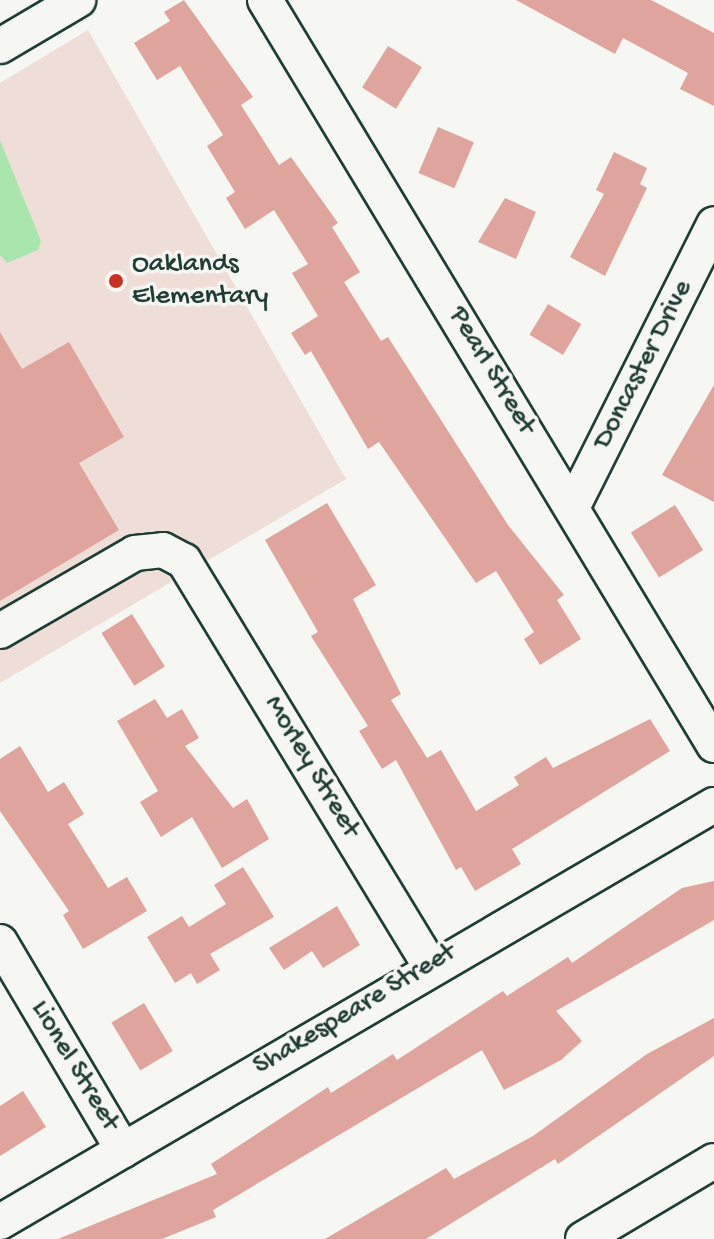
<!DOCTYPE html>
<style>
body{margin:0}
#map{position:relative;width:714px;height:1239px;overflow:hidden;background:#f6f6f2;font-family:"Gochi Hand",sans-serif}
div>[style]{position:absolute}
.built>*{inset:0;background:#efded8}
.green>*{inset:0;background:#a9e6ad}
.building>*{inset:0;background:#dfa59c;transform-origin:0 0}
.roads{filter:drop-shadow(2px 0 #1f3d34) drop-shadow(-2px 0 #1f3d34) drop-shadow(0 2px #1f3d34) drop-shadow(0 -2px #1f3d34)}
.minor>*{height:34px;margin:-17px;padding:0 17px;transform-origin:17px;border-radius:17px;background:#f6f6f2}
.dots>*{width:22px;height:22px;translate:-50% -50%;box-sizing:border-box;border:4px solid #f6f6f2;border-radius:50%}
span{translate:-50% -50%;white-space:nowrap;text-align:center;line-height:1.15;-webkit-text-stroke:7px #f6f6f2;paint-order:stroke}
.poi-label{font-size:28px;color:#1f3d34}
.left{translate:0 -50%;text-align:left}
.street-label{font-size:28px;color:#1f3d34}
</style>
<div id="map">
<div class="built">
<i style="clip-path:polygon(88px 30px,346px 479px,0 683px,0 83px)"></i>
</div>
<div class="green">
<i style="clip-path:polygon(0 140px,41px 241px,38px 250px,7px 263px,0 255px)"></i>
</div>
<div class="building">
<i style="clip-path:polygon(184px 0,253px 97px,241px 105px,279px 165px,291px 157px,338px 223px,332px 227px,360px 272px,344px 282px,381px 341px,388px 337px,508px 525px,564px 595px,557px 600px,581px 639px,540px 665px,524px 639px,534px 632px,496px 571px,476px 583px,379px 442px,368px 449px,311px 351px,305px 355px,291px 333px,318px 316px,292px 273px,308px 264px,274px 210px,245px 229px,226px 198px,235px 192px,207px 146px,223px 135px,180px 66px,157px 80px,134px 43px,170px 21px,164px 12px)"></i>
<i style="clip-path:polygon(516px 0,651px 0,714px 33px,714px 106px,680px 89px,688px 73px,623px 38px,615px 54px)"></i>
<i style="left:388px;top:46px;width:40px;height:49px;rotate:32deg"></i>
<i style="left:438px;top:127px;width:39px;height:50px;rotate:23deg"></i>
<i style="clip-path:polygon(614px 152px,647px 168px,640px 184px,647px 188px,605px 276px,570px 257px,604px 194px,596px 190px)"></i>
<i style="clip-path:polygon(505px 198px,536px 212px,516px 259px,478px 242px)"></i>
<i style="left:548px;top:304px;width:39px;height:36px;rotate:31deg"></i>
<i style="clip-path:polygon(0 332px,22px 369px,69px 342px,124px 437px,79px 463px,119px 530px,0 601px)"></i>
<i style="clip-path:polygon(714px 385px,714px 502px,662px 475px)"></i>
<i style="clip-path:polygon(327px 503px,376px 585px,353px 599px,401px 694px,391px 700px,427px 758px,441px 750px,476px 811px,519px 785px,514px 777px,546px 757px,553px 768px,650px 719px,670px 751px,512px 849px,521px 864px,475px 891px,461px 867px,456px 870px,396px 760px,382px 769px,359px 731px,368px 726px,311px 636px,318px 632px,265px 540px)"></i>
<i style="left:675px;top:505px;width:53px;height:52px;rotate:58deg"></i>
<i style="left:132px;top:614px;width:62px;height:36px;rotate:58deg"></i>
<i style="clip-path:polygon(155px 699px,167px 718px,182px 709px,199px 738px,185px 746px,233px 808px,247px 799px,269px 839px,222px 868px,192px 817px,161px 837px,140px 802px,158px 791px,117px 721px)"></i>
<i style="clip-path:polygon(20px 746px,48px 792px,64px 782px,84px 814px,68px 824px,108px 888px,127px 877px,147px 911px,83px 949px,63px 915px,69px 911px,0 811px,0 759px)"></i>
<i style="clip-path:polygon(243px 867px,274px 917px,210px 954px,220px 970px,197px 984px,191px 973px,175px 983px,147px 937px,182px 916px,189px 927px,226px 904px,214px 885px)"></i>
<i style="clip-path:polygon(714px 881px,714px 920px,556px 1011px,582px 1041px,561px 1060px,504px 1090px,482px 1050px,213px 1210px,216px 1217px,162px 1239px,58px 1239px,217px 1174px,211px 1164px,328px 1087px,331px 1093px,393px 1054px,397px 1060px,503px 991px,507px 996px,568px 957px,572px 963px,682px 888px)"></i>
<i style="clip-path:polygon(337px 906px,360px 945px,323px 968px,312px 951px,284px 970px,269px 948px)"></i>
<i style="left:144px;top:1003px;width:56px;height:38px;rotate:59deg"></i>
<i style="clip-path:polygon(714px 1018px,714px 1056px,558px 1164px,555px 1159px,426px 1239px,325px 1239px,446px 1168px,454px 1179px,533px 1136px,647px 1054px)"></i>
<i style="clip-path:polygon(23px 1091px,46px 1127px,0 1156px,0 1106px)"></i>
</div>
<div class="roads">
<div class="minor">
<i style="left:265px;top:0;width:870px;rotate:58.92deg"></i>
<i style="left:0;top:46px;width:91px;rotate:-30.5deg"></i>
<i style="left:573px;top:506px;width:315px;rotate:-63.4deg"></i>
<i style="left:0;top:631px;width:156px;rotate:-30deg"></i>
<i style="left:135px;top:553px;width:28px;rotate:-6deg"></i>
<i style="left:163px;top:550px;width:24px;rotate:28deg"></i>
<i style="left:184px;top:561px;width:473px;rotate:58.7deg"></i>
<i style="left:0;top:942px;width:242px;rotate:59.4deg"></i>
<i style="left:0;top:1222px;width:827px;rotate:-30.29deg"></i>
<i style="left:583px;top:1239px;width:152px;rotate:-30.8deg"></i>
</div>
</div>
<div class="dots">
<i style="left:116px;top:281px;background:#c8321e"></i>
</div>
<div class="poi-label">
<span class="left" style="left:132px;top:281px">Oaklands<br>Elementary</span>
</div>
<div class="street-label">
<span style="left:644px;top:365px;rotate:-63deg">Doncaster Drive</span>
<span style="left:491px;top:371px;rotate:59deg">Pearl Street</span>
<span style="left:311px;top:767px;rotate:59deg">Morley Street</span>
<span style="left:355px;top:1010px;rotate:-31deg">Shakespeare Street</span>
<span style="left:74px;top:1066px;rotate:59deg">Lionel Street</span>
</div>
</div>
